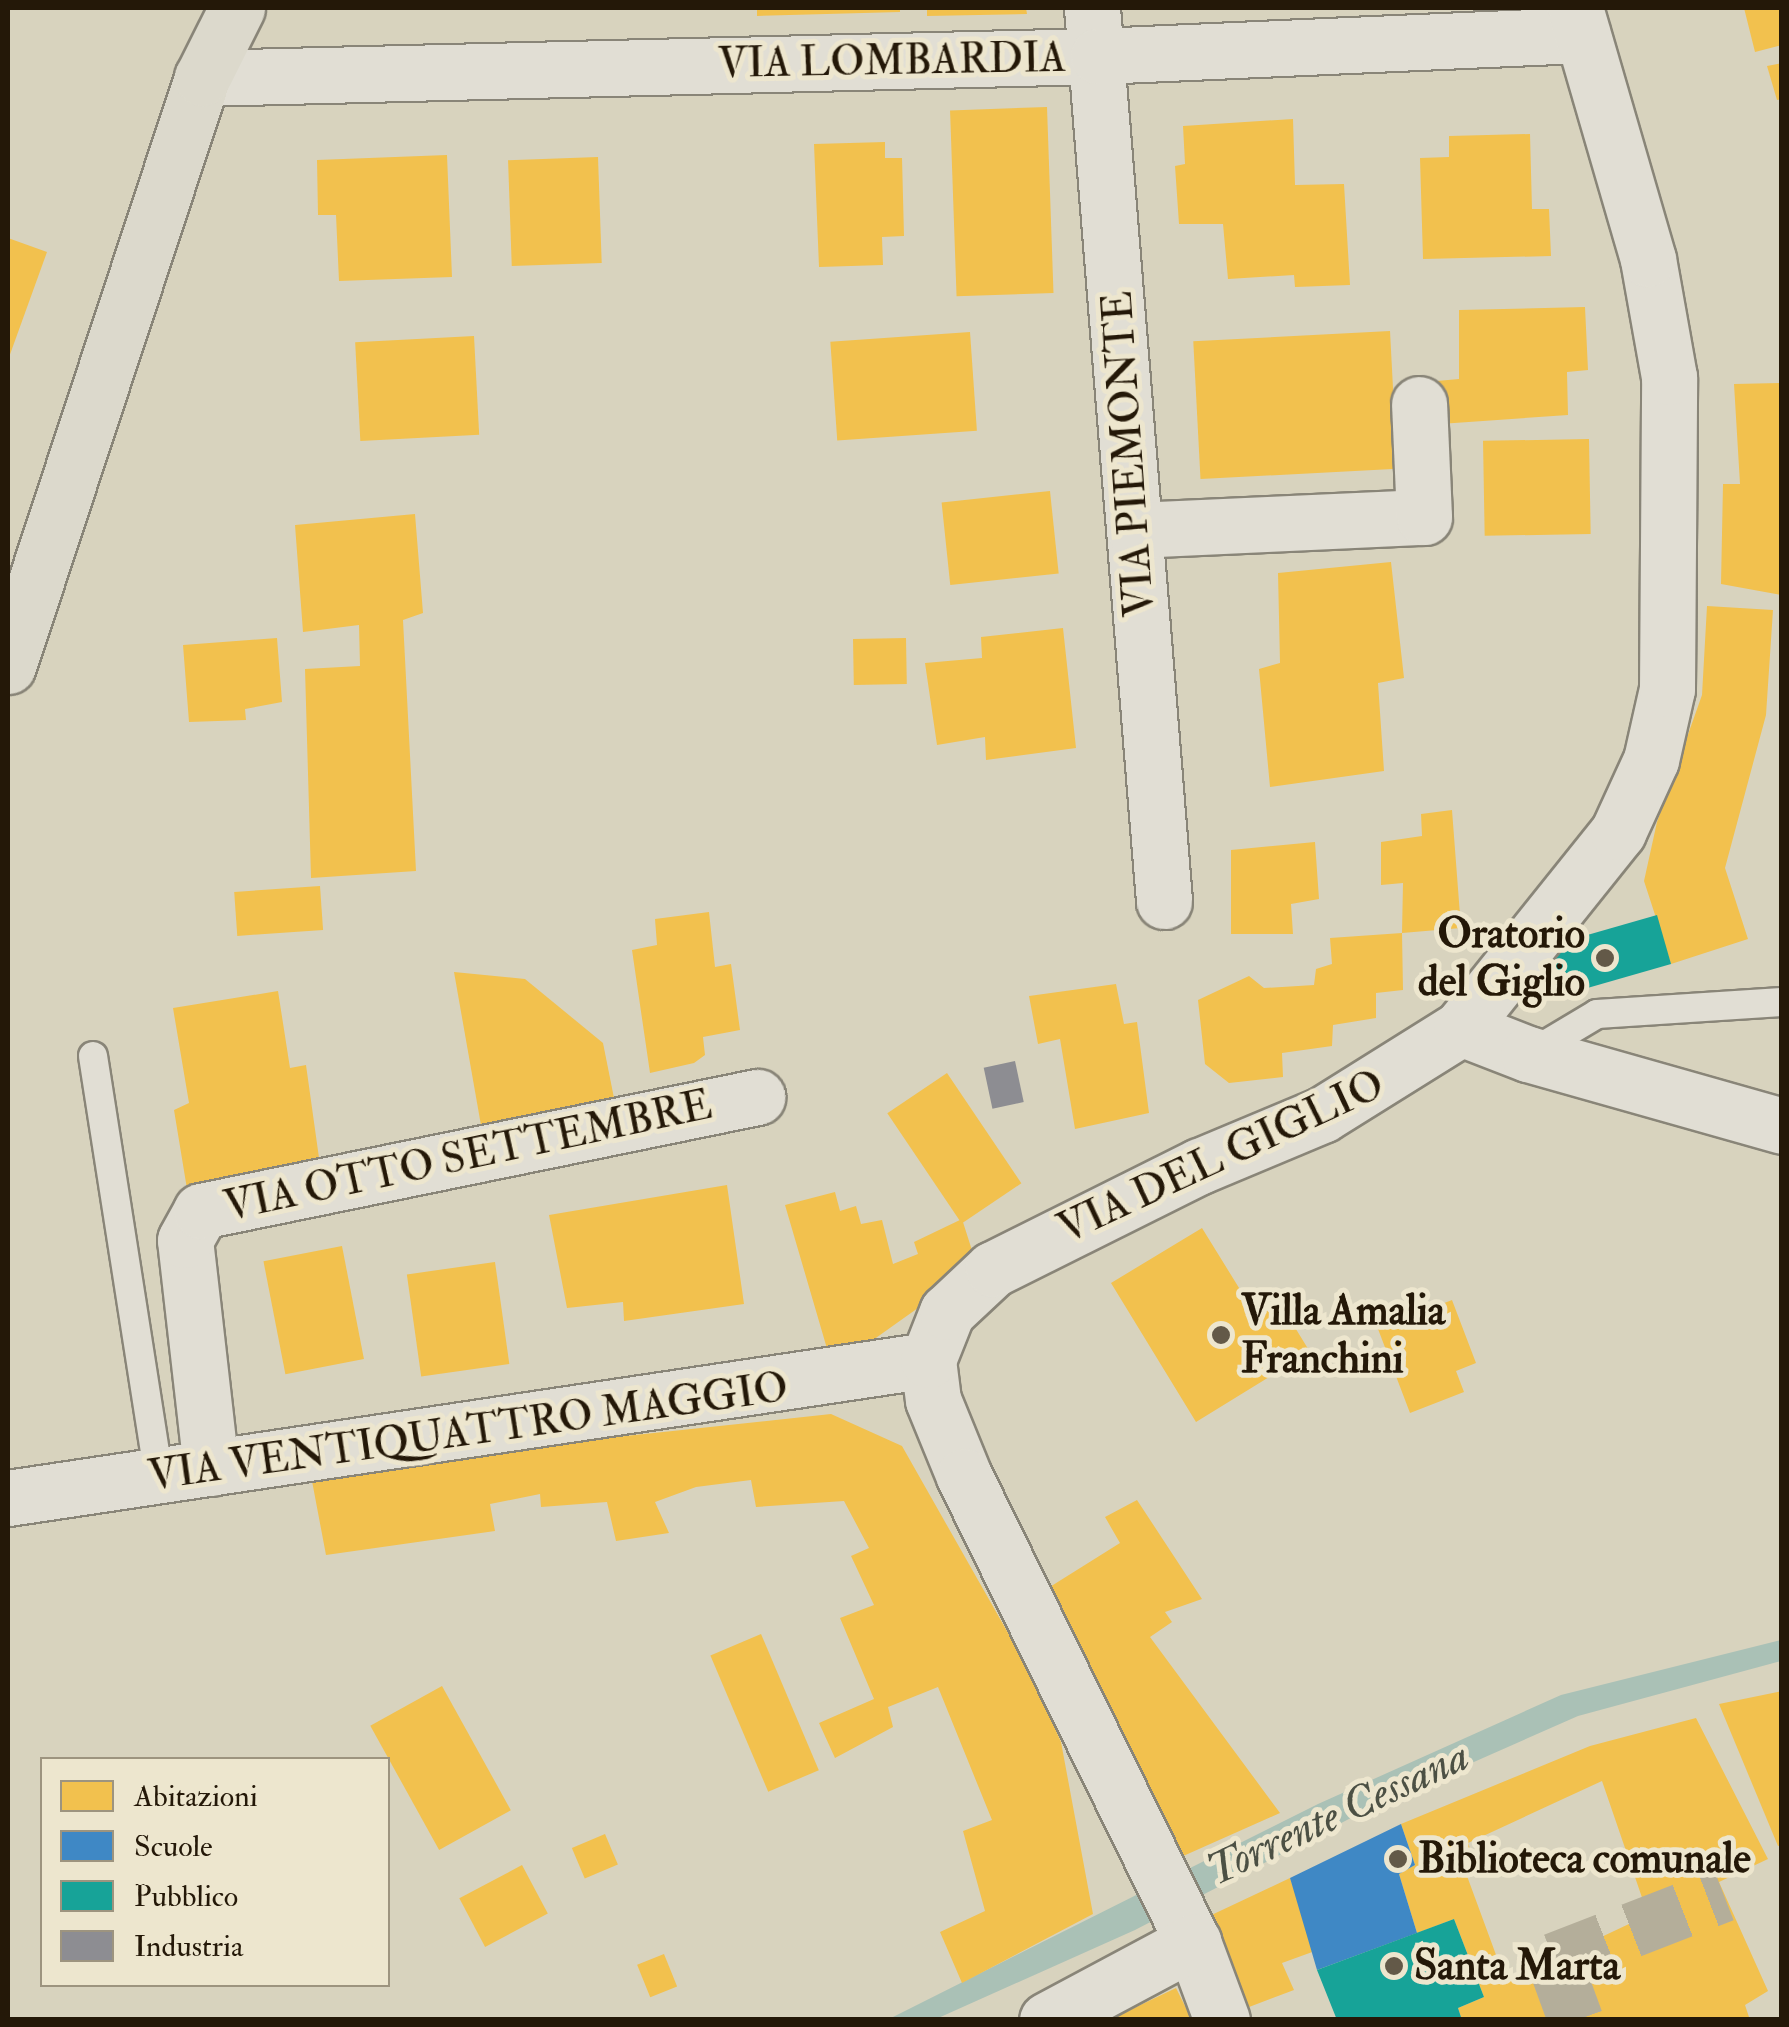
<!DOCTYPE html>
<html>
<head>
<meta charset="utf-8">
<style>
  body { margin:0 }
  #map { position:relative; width:1789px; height:2027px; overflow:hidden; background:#d8d3be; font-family:"IM FELL Double Pica",serif }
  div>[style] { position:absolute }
  .water>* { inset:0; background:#aac1b6 }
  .homes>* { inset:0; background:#f2c14e; transform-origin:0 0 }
  .schools>* { inset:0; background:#3f88c5 }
  .public>* { inset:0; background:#17a398; transform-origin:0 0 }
  .industry>* { inset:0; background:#8d8d92; transform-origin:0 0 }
  .street-tunnel>* { height:55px; margin-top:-27.5px; transform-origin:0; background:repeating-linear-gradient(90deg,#b4ae9a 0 55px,transparent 0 83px) }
  .roads { filter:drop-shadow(2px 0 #898578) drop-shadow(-2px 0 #898578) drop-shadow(0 2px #898578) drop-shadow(0 -2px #898578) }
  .lane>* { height:28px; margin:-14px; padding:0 14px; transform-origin:14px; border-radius:14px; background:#e1ded4 }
  .street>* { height:55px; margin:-27.5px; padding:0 27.5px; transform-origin:27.5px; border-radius:27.5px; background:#e1ded4 }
  .secondary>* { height:55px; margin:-27.5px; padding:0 27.5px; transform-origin:27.5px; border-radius:27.5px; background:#e1ded4 }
  .primary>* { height:55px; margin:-27.5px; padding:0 27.5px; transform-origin:27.5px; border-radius:27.5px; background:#dcd9cc }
  .dots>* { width:28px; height:28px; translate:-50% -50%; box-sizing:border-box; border:5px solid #ede6ce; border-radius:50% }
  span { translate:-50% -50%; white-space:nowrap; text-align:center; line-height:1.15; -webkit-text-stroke:10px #ede6ce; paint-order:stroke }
  .street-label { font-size:42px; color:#241808 }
  .poi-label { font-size:42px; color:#241808; font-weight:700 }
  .right { translate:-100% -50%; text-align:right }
  .left { translate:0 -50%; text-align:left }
  .water-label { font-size:45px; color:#4c5044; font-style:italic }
  .frame { position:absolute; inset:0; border:10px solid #241808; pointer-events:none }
  .legend { position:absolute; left:40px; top:1757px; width:350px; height:230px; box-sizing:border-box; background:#ede6ce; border:2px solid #9d947f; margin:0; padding:12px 18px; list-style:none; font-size:30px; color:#241808 }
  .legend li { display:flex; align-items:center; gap:20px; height:50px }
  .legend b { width:50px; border:2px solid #9d947f }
</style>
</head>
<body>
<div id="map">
  <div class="water">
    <div style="clip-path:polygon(1781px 1640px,1781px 1661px,1578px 1716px,1372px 1807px,1135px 1930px,936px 2019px,887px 2020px,1318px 1804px,1561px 1695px)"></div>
  </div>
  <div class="homes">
    <div style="clip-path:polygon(757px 8px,900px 8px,900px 12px,757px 16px)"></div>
    <div style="clip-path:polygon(927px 8px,1026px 8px,1027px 14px,927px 16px)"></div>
    <div style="clip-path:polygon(1744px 8px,1782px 8px,1782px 45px,1755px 52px)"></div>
    <div style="clip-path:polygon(1782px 63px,1782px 99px,1777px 100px,1767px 66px)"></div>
    <div style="left:1047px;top:107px;width:186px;height:97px;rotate:88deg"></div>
    <div style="clip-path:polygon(1293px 119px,1295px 185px,1344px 184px,1350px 285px,1295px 287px,1294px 275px,1228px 279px,1223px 224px,1179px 224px,1175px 166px,1185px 164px,1183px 126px)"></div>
    <div style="clip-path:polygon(1530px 134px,1532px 209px,1549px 209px,1551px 256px,1423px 259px,1420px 158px,1449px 157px,1449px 136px)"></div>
    <div style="clip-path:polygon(885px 142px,885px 158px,902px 158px,904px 236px,882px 237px,883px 265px,819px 267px,814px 144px)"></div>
    <div style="clip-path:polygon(447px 155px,452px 277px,339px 281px,336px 215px,318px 215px,317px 160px)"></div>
    <div style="left:598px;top:157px;width:106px;height:90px;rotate:88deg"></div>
    <div style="clip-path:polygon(8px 238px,47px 252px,8px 360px)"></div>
    <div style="clip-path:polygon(1585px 307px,1588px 370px,1567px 372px,1568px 415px,1440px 424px,1437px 381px,1459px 379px,1459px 310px)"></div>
    <div style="left:1390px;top:331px;width:138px;height:197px;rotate:87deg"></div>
    <div style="left:970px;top:332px;width:99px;height:140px;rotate:86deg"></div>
    <div style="left:474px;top:336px;width:99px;height:119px;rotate:87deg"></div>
    <div style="clip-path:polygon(1782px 383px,1782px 595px,1721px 584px,1723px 484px,1740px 484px,1734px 384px)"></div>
    <div style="left:1589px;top:439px;width:95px;height:106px;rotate:89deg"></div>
    <div style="left:1050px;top:491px;width:83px;height:109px;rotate:84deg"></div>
    <div style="clip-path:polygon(415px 514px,423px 613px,403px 620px,416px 871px,311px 878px,305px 669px,360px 666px,359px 625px,303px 632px,295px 525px)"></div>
    <div style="clip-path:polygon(1391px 562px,1404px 678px,1378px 683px,1384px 771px,1270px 787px,1259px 669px,1280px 663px,1278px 573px)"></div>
    <div style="clip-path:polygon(1707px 606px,1773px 610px,1766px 715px,1725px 868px,1748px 939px,1671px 964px,1644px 881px,1657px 822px,1702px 695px)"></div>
    <div style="clip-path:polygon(1063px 628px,1076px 748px,986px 760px,985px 737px,937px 745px,925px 663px,982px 658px,981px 637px)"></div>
    <div style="clip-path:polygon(277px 638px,282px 702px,245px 709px,246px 720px,189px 722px,183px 645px)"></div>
    <div style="left:906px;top:638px;width:46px;height:53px;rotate:89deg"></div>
    <div style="clip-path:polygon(1452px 810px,1461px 928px,1402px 933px,1403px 883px,1381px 885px,1381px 842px,1422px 836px,1421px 814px)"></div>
    <div style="clip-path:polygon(1315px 842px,1319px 899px,1291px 904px,1293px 934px,1231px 934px,1231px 850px)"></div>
    <div style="left:320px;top:886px;width:44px;height:86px;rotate:86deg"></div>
    <div style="clip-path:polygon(709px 912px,715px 967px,731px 964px,740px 1030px,703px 1037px,705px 1055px,694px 1063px,650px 1073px,632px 950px,657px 945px,655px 919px)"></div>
    <div style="clip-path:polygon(1402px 933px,1403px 990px,1376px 993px,1376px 1018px,1333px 1025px,1332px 1046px,1282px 1053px,1283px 1077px,1229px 1083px,1205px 1064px,1198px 1000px,1249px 976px,1264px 988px,1314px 985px,1316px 969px,1332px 964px,1330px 938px)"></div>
    <div style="clip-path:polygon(454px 972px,525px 979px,603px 1043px,617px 1113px,482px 1131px)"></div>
    <div style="clip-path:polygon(1116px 984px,1124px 1024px,1137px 1022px,1149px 1113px,1075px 1129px,1060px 1039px,1038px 1044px,1029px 996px)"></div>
    <div style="clip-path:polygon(278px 991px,290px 1068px,306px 1065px,320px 1165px,187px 1189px,174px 1110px,189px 1103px,173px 1008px)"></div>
    <div style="left:947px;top:1073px;width:133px;height:72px;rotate:56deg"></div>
    <div style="clip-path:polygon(727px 1185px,744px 1304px,624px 1321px,623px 1302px,567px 1308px,549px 1215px)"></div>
    <div style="clip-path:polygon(835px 1192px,840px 1211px,856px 1206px,861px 1224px,882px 1220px,893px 1264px,918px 1254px,914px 1242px,962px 1219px,977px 1266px,873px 1340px,828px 1352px,785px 1205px)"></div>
    <div style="clip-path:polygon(1202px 1228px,1257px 1317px,1280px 1303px,1310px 1352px,1196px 1422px,1111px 1283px)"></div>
    <div style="left:342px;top:1246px;width:115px;height:80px;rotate:79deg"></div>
    <div style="left:495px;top:1262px;width:103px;height:89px;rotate:82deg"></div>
    <div style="clip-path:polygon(1452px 1300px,1476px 1363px,1456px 1371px,1464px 1392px,1410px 1413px,1378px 1329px)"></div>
    <div style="clip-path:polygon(831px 1414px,902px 1446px,1029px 1670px,1061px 1742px,1093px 1914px,962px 1983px,940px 1932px,985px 1911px,963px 1831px,992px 1820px,938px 1687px,888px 1707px,893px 1727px,835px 1758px,819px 1723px,874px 1699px,840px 1618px,874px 1605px,851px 1556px,869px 1548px,844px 1501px,756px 1507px,751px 1480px,696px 1487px,655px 1502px,669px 1533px,616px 1541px,607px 1502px,541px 1507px,540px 1494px,490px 1504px,495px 1531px,326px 1555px,312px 1481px,532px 1446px)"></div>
    <div style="clip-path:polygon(1137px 1500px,1202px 1599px,1165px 1612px,1172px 1622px,1150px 1637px,1280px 1813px,1172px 1861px,1045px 1590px,1120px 1543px,1105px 1517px)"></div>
    <div style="left:761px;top:1634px;width:148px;height:55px;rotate:67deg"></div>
    <div style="left:442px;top:1686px;width:142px;height:82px;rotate:61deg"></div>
    <div style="clip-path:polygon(1782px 1691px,1782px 1845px,1778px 1846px,1719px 1704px)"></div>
    <div style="clip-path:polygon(evenodd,1696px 1718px,1768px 1859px,1719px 1882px,1768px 1991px,1745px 2005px,1750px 2020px,1462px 2020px,1458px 2008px,1484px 1997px,1454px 1919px,1417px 1933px,1399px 1874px,1415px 1865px,1401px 1824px,1590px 1746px,1696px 1718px,1602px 1781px,1648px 1915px,1506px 1982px,1467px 1876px,1478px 1871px,1468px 1843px,1602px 1781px)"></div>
    <div style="left:605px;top:1834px;width:33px;height:36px;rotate:67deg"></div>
    <div style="left:522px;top:1865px;width:55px;height:71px;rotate:62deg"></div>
    <div style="clip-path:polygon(1290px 1878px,1315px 1951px,1282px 1963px,1294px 1990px,1236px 2012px,1203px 1919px)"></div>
    <div style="left:664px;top:1954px;width:35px;height:29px;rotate:68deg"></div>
    <div style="clip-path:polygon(1176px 1988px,1192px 2020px,1109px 2020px)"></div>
  </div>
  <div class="schools">
    <div style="clip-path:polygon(1401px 1824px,1415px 1865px,1399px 1874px,1417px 1933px,1317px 1970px,1290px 1878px)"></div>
  </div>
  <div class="public">
    <div style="left:1657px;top:915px;width:51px;height:125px;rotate:74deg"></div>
    <div style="clip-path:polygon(1454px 1919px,1484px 1997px,1458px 2008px,1462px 2020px,1337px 2020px,1317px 1970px)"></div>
  </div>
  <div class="industry">
    <div style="left:1015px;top:1061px;width:42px;height:32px;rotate:78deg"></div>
  </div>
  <div class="street-tunnel">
    <div style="left:1576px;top:2020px;width:64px;rotate:-110.1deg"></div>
    <div style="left:1554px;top:1960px;width:182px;rotate:-21.2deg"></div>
  </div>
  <div class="roads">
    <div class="lane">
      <div style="left:1530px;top:1054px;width:78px;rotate:-30.8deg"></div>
      <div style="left:1597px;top:1014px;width:185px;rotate:-3.7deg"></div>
      <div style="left:93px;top:1056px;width:427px;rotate:81.1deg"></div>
    </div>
    <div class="street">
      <div style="left:1092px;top:8px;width:896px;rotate:85.39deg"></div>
      <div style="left:202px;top:78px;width:896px;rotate:-1.41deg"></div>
      <div style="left:1098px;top:56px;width:485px;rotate:-2.5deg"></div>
      <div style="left:1135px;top:530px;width:289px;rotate:-2.6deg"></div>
      <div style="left:1424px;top:517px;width:113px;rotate:-92.5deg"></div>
      <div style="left:1461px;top:1028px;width:251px;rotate:-51.3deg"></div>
      <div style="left:1618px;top:832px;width:79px;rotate:-65.4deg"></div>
      <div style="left:1651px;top:760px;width:73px;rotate:-77.3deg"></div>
      <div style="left:1667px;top:689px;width:312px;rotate:-89.6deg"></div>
      <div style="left:1669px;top:377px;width:120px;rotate:-100.1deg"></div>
      <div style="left:1648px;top:259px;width:261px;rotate:-106.2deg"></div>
      <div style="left:928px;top:1360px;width:40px;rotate:82.9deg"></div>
      <div style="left:933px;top:1400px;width:82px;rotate:67.8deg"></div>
      <div style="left:964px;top:1476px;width:519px;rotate:63.83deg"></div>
      <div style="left:1193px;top:1942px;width:83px;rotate:69.6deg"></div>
      <div style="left:211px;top:1468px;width:229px;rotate:-96.5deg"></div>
      <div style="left:185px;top:1240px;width:33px;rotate:-61deg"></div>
      <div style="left:201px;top:1211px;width:568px;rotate:-11.59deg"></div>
      <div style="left:1047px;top:2020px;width:166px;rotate:-28.1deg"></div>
    </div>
    <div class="secondary">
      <div style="left:8px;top:1498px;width:930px;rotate:-8.53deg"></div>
      <div style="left:928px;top:1360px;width:52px;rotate:-68.4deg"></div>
      <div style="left:947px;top:1312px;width:63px;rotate:-43.1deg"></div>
      <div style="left:993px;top:1269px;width:231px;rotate:-26.5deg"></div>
      <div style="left:1200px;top:1166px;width:132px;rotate:-22.7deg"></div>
      <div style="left:1322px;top:1115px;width:164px;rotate:-32deg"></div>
      <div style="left:1461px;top:1028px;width:72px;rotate:21.2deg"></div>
      <div style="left:1528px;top:1054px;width:264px;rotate:15.8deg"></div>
    </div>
    <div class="primary">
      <div style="left:8px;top:666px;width:619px;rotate:-71.74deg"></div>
      <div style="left:202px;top:78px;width:78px;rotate:-63.4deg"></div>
    </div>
  </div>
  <div class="dots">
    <div style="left:1605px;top:958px;background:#635948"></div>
    <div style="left:1221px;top:1335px;background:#635948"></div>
    <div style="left:1398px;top:1859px;background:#635948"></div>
    <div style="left:1394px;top:1966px;background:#635948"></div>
  </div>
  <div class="street-label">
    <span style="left:892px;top:61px;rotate:-1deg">VIA LOMBARDIA</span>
    <span style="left:1129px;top:454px;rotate:-94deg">VIA PIEMONTE</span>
    <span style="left:468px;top:1156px;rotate:-12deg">VIA OTTO SETTEMBRE</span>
    <span style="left:1221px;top:1157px;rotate:-25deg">VIA DEL GIGLIO</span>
    <span style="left:468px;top:1432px;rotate:-8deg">VIA VENTIQUATTRO MAGGIO</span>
  </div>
  <div class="poi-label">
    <span class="right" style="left:1585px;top:958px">Oratorio<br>del Giglio</span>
    <span class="left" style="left:1241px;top:1335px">Villa Amalia<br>Franchini</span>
    <span class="left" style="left:1418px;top:1859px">Biblioteca comunale</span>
    <span class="left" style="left:1414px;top:1966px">Santa Marta</span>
  </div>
  <div class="water-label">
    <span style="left:1338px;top:1814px;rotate:-25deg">Torrente Cessana</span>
  </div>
  <div class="frame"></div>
  <ul class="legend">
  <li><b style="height:28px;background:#f2c14e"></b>Abitazioni</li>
  <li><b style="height:28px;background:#3f88c5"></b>Scuole</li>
  <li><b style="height:28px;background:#17a398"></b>Pubblico</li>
  <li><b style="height:28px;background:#8d8d92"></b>Industria</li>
  </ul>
</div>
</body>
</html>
